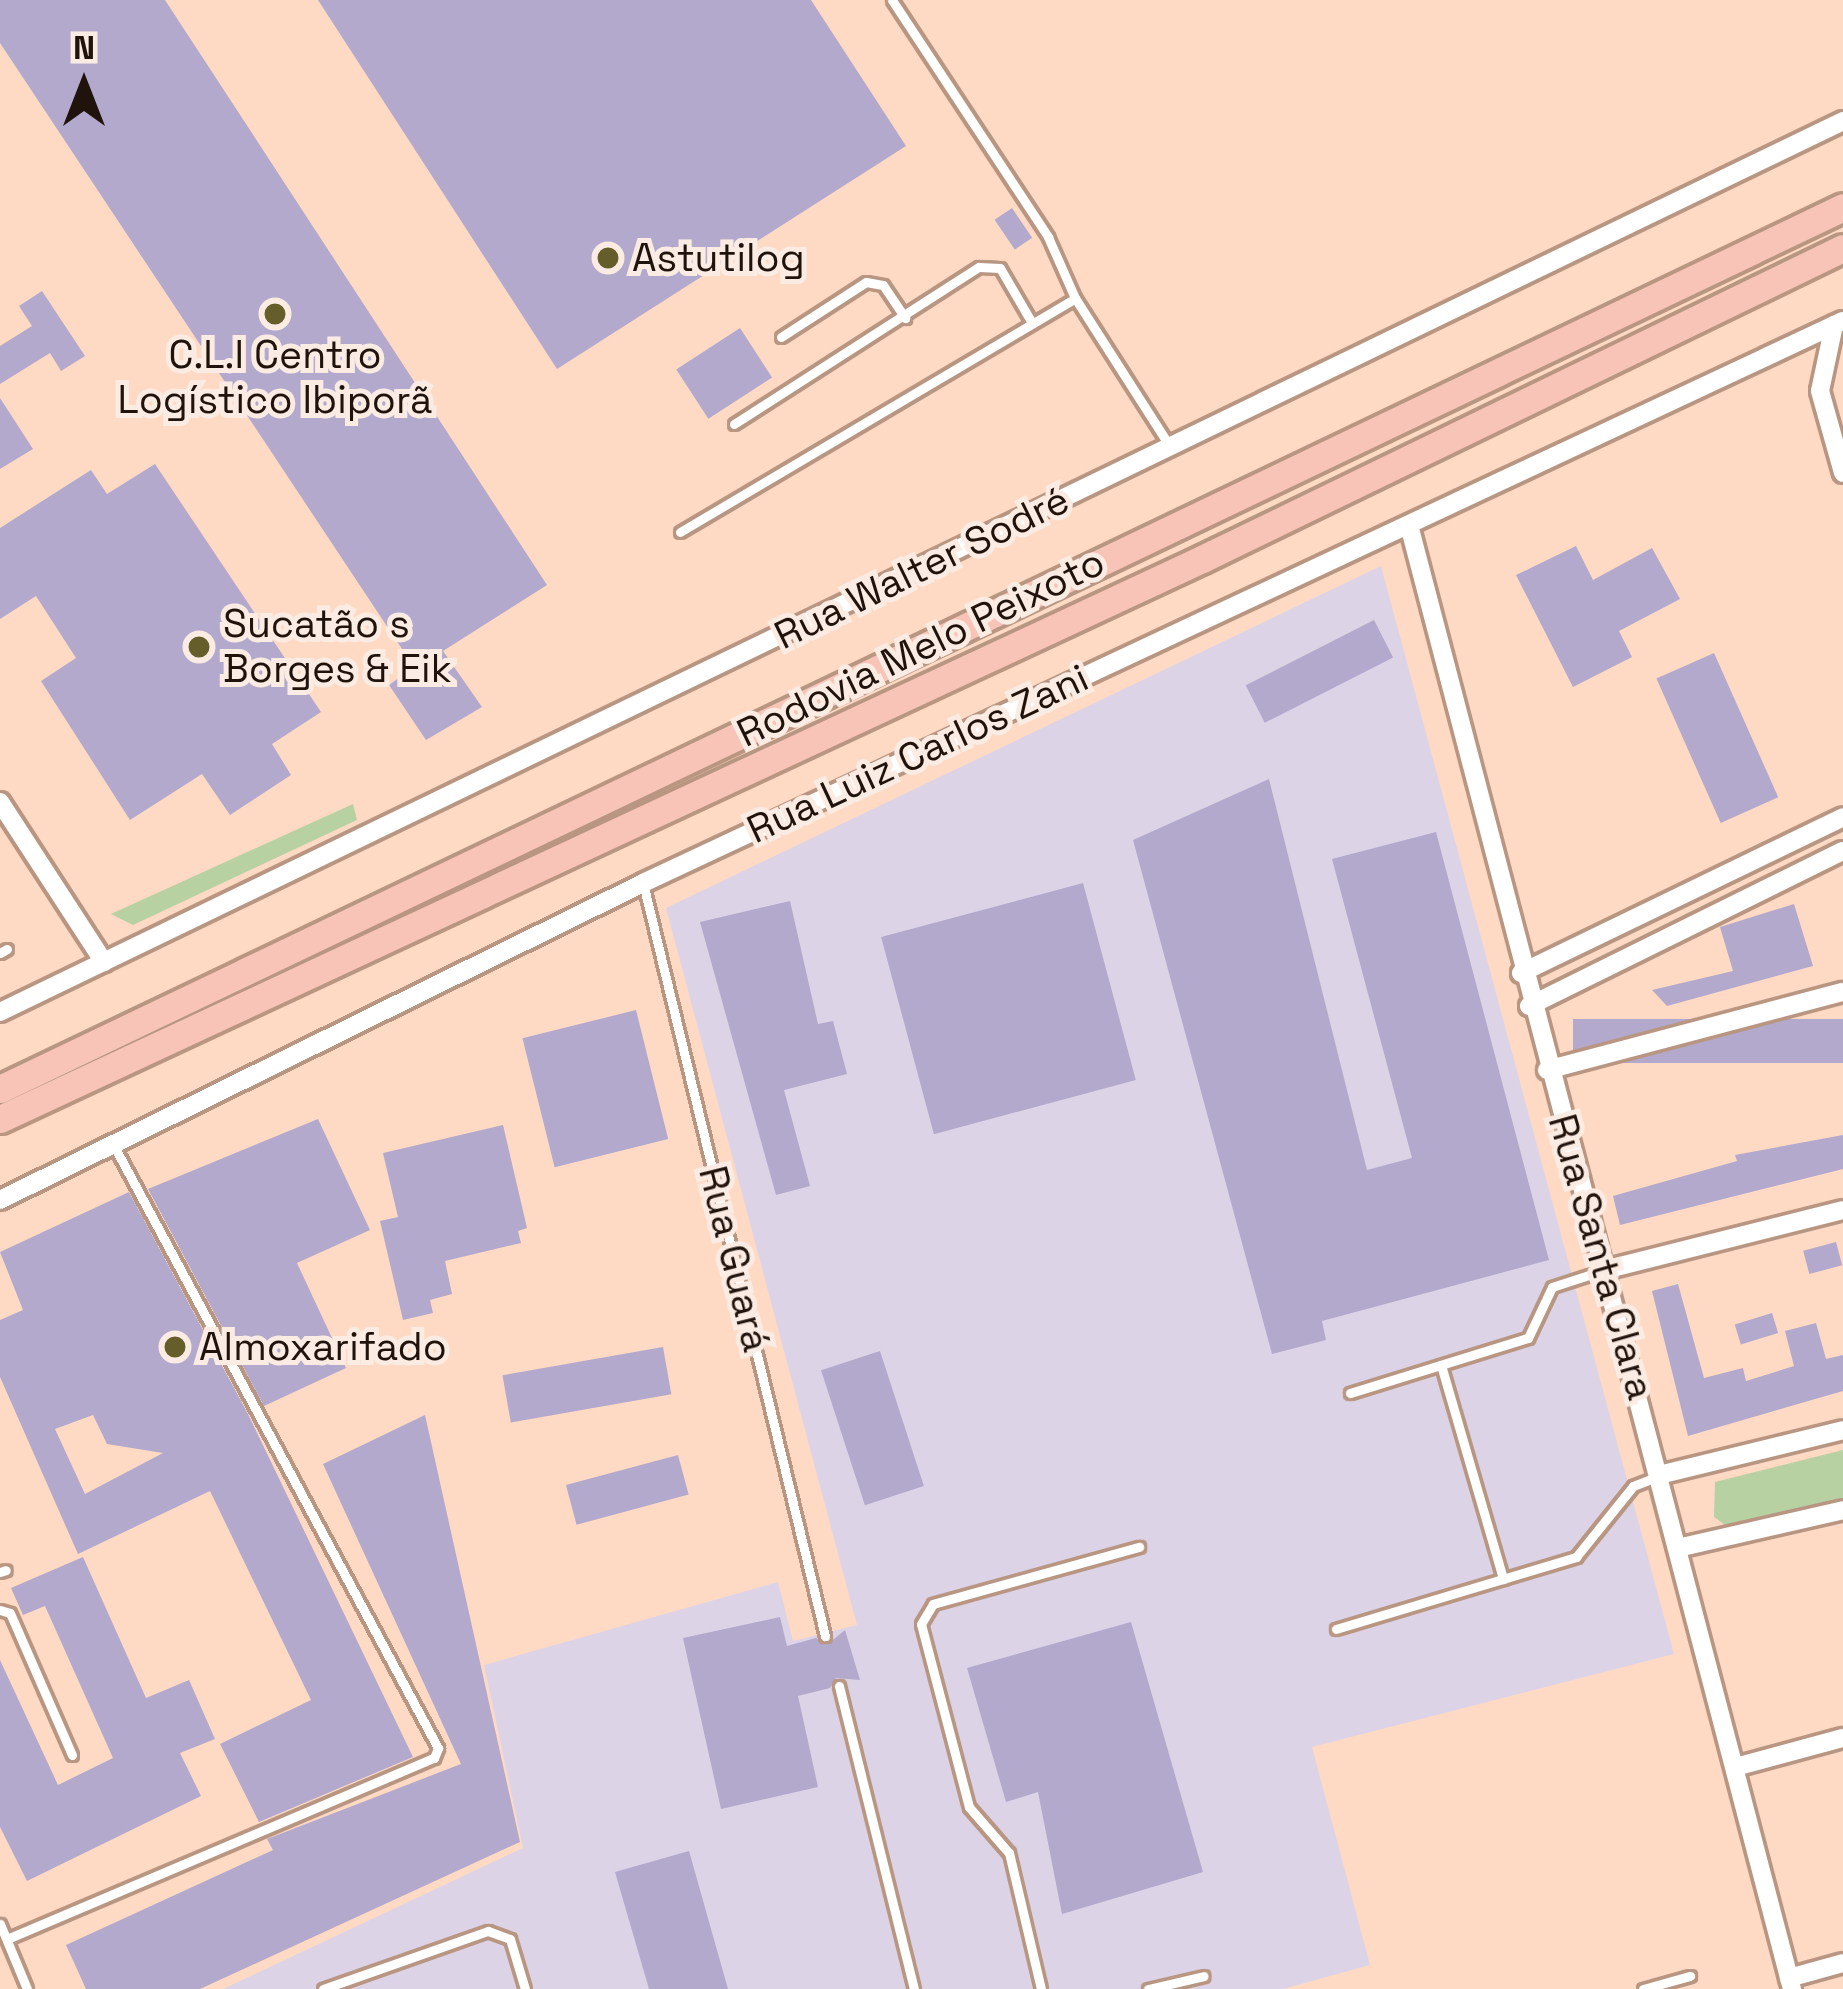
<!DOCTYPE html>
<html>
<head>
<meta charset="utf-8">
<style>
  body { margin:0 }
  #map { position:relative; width:1843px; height:1989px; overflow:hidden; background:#fed9c4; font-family:"Space Grotesk",sans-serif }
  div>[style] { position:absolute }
  .industrial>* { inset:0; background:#ddd3e7 }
  .green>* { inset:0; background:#b8d1a2 }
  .building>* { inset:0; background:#b2a9cc; transform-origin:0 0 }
  .roads { filter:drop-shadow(3px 0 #b89682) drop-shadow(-3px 0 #b89682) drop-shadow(0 3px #b89682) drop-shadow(0 -3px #b89682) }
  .service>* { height:9px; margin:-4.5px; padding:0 4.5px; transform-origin:4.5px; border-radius:4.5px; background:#fff }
  .minor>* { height:18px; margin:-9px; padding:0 9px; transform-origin:9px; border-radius:9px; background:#fff }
  .primary>* { height:27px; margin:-13.5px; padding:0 13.5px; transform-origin:13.5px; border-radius:13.5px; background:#f8c4b8 }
  .dots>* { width:33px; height:33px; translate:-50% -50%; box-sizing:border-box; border:6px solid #faebe3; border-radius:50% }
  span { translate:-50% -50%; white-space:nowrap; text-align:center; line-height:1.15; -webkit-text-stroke:10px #faebe3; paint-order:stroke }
  .poi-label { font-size:39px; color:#1f130b }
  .left { translate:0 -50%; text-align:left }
  .street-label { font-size:39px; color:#1f130b }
  .north { position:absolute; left:24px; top:24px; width:120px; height:120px; -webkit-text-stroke:9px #faebe3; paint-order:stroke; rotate:0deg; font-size:33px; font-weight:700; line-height:48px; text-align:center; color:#1f130b }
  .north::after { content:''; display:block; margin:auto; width:42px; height:54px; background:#1f130b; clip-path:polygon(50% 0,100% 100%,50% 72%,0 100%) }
</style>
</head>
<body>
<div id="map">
  <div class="industrial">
    <div style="clip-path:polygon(1381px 566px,1674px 1654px,1312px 1747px,1370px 1965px,1283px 1989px,223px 1989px,523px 1848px,484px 1665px,778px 1582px,793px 1641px,857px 1625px,666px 908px)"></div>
  </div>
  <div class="green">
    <div style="clip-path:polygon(353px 804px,357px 820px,133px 925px,111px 914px)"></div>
    <div style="clip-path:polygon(1843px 1450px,1843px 1503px,1733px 1531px,1714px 1517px,1715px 1482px)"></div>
  </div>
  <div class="building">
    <div style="clip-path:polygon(0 0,165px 0,547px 585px,443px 651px,482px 707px,426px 740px,389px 685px,414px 667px,0 43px)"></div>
    <div style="clip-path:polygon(318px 0,811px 0,906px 146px,557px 369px)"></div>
    <div style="left:1012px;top:208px;width:36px;height:21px;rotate:56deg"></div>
    <div style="clip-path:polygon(42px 291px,85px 356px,61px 371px,50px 353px,0 384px,0 346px,32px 326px,19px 306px)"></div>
    <div style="left:740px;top:328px;width:59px;height:76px;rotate:57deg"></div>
    <div style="clip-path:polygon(0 398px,33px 449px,0 469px)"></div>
    <div style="clip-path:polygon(155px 464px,321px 712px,272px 744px,291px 775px,230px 815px,202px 774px,130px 820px,41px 681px,76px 658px,36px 596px,0 619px,0 528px,91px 470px,107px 494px)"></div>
    <div style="clip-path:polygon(1576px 546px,1593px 580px,1652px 548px,1680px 599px,1619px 631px,1632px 657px,1573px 687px,1516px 575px)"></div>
    <div style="left:1374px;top:620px;width:42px;height:144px;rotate:63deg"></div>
    <div style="left:1714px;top:653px;width:158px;height:63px;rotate:66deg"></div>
    <div style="clip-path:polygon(1269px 779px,1367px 1170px,1412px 1158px,1332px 859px,1436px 832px,1549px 1260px,1322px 1321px,1326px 1340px,1272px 1354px,1133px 840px)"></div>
    <div style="left:1083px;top:883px;width:204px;height:209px;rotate:75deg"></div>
    <div style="clip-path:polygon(790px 901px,818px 1024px,833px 1021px,847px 1074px,784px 1090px,810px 1186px,776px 1195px,700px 922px)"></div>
    <div style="clip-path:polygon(1794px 904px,1813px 966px,1667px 1006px,1652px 990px,1733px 971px,1720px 927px)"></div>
    <div style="left:636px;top:1010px;width:133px;height:117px;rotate:76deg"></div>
    <div style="left:1843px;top:1019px;width:44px;height:270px;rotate:90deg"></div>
    <div style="clip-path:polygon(318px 1119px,370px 1230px,297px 1263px,346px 1368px,264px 1406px,148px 1189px)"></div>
    <div style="clip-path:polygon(503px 1125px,527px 1228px,518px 1231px,521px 1243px,445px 1261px,452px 1294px,430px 1300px,433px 1313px,403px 1320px,380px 1221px,398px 1217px,383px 1153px)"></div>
    <div style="clip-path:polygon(1843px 1135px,1843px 1169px,1620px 1225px,1613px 1196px,1737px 1161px,1735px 1155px)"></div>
    <div style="clip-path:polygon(evenodd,129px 1192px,248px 1414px,413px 1757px,259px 1822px,220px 1744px,311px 1700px,210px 1491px,78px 1554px,0 1377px,0 1320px,23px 1310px,0 1252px,129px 1192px,93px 1415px,107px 1444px,163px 1453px,85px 1494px,55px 1429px,93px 1415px)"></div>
    <div style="left:1836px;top:1242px;width:24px;height:34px;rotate:75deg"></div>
    <div style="clip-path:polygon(1678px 1284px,1704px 1378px,1743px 1368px,1746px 1381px,1794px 1366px,1785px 1331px,1816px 1323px,1826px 1359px,1843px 1355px,1843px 1391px,1688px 1436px,1652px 1291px)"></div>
    <div style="left:1772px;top:1313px;width:21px;height:39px;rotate:73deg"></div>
    <div style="left:663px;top:1347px;width:48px;height:163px;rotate:80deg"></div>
    <div style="left:880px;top:1351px;width:142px;height:62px;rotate:72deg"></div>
    <div style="clip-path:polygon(425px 1415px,520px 1842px,200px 1989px,86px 1989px,66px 1945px,273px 1850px,267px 1839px,461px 1764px,323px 1464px)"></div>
    <div style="left:678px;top:1455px;width:41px;height:116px;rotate:75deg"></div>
    <div style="clip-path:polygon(83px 1557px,146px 1698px,189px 1680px,215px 1739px,180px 1753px,201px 1796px,27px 1881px,0 1827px,0 1660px,58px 1785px,113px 1758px,45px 1606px,23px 1615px,11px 1588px)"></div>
    <div style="clip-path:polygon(780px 1617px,787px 1646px,816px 1638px,828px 1644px,845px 1630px,860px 1680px,836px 1678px,830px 1688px,798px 1696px,818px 1787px,721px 1809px,683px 1638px)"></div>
    <div style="clip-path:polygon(1131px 1622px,1203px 1872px,1062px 1914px,1038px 1792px,1006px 1802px,967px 1668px)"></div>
    <div style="clip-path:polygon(689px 1851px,728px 1989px,649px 1989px,615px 1872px)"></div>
  </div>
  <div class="roads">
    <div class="service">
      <div style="left:892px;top:0;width:284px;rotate:56.6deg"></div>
      <div style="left:1048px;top:237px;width:67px;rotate:66.1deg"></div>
      <div style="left:1075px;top:298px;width:178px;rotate:57.4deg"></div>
      <div style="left:781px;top:337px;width:101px;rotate:-32.9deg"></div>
      <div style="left:866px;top:282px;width:17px;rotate:10deg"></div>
      <div style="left:883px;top:285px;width:40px;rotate:56deg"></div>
      <div style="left:734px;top:424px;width:291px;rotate:-32.7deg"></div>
      <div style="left:979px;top:267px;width:21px;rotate:3deg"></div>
      <div style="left:1000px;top:268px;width:64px;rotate:59.8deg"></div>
      <div style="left:680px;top:532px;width:459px;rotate:-30.6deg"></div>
      <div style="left:643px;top:883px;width:775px;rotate:76.41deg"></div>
      <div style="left:0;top:953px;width:8px;rotate:-30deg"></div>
      <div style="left:1441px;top:1365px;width:223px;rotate:73.8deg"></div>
      <div style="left:1350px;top:1393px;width:186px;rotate:-17.2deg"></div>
      <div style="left:1528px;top:1338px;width:56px;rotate:-64.8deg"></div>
      <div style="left:1552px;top:1287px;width:55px;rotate:-18.1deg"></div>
      <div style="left:0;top:1572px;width:6px;rotate:-18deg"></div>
      <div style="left:0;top:1610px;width:10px;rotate:17deg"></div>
      <div style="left:10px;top:1613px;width:155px;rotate:66.4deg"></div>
      <div style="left:1336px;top:1629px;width:251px;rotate:-16.7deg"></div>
      <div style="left:1576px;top:1557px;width:91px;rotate:-51.2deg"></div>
      <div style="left:1633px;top:1486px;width:25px;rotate:-21deg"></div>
      <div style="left:839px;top:1686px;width:312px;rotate:76.1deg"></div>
      <div style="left:0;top:1924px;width:70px;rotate:67.4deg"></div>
      <div style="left:7px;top:1939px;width:464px;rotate:-23deg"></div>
      <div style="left:434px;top:1758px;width:11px;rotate:-68deg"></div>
      <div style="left:438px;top:1748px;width:684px;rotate:-118.29deg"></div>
      <div style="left:323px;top:1989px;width:175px;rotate:-19.4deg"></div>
      <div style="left:488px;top:1931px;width:23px;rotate:20deg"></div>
      <div style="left:510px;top:1939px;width:52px;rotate:73.3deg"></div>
      <div style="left:1041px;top:1989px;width:140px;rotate:-103.2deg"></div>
      <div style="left:1009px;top:1853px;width:61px;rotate:-131deg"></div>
      <div style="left:969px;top:1807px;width:189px;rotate:-104.7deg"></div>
      <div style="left:921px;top:1624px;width:23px;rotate:-59deg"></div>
      <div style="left:933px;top:1604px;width:214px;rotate:-15.5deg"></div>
      <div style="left:1148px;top:1989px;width:57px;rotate:-13.1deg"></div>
      <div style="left:1643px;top:1989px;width:49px;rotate:-15.5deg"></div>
    </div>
    <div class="minor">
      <div style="left:1834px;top:325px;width:67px;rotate:102deg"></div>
      <div style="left:1820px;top:391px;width:85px;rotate:74.3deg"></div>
      <div style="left:1409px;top:525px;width:1513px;rotate:75.34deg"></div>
      <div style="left:0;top:802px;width:191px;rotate:57deg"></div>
      <div style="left:1521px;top:973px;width:358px;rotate:-25.8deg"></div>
      <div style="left:1529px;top:1006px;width:350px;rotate:-26.3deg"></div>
      <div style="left:0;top:1012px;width:2047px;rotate:-25.8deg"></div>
      <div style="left:1547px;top:1070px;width:306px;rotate:-14.8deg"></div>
      <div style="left:0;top:1200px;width:717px;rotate:-26.24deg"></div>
      <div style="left:643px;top:883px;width:1325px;rotate:-25.1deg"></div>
      <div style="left:1604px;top:1270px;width:246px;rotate:-14.1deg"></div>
      <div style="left:1663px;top:1474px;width:185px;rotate:-13.7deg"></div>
      <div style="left:1682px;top:1547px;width:165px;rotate:-12.9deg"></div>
      <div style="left:1739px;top:1766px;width:108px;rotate:-15.1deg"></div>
      <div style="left:1789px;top:1978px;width:56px;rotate:-15.5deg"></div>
    </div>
    <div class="primary">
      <div style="left:0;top:1089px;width:2043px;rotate:-25.57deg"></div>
      <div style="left:0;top:1119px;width:1326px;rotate:-24.98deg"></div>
      <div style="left:1202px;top:559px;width:712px;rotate:-25.88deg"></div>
    </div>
  </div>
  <div class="dots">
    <div style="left:608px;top:258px;background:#655e2a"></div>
    <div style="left:275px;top:314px;background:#655e2a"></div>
    <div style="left:199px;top:647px;background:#655e2a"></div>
    <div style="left:175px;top:1347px;background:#655e2a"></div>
  </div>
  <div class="poi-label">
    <span class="left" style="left:632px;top:258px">Astutilog</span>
    <span style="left:275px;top:378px">C.L.I Centro<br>Logístico Ibiporã</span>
    <span class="left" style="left:223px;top:647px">Sucatão s<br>Borges &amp; Eik</span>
    <span class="left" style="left:199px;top:1347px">Almoxarifado</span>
  </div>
  <div class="street-label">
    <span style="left:922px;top:568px;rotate:-26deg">Rua Walter Sodré</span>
    <span style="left:921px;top:648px;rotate:-26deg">Rodovia Melo Peixoto</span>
    <span style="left:918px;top:754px;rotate:-25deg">Rua Luiz Carlos Zani</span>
    <span style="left:1601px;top:1257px;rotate:74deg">Rua Santa Clara</span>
    <span style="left:734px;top:1259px;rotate:76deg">Rua Guará</span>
  </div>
  <div class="north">N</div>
</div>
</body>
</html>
